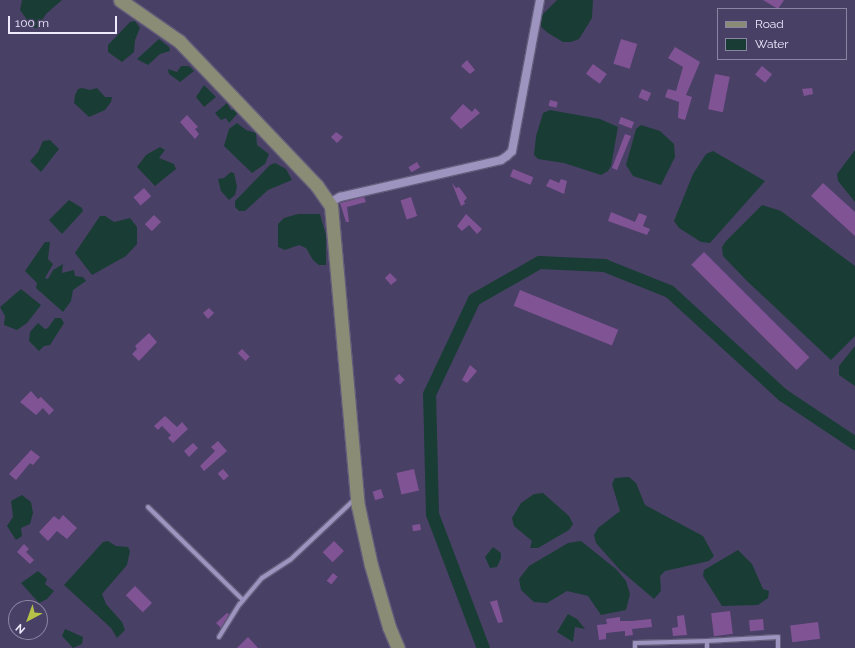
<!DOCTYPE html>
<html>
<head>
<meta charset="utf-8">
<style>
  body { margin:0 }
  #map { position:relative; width:855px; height:648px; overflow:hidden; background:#494066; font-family:Raleway,sans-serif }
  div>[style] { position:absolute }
  .water>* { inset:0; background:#193d34 }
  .river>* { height:13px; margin:-6.5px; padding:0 6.5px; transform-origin:6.5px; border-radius:6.5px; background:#193d34 }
  .building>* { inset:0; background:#805395; transform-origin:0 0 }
  .roads { filter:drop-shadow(1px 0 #645d7b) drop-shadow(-1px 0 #645d7b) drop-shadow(0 1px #645d7b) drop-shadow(0 -1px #645d7b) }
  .street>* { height:4px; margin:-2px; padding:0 2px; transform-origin:2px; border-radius:2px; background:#9d94bf }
  .secondary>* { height:8px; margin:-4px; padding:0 4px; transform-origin:4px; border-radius:4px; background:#9d94bf }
  .primary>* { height:13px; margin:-6.5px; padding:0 6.5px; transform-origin:6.5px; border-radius:6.5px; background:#8b8c75 }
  span { translate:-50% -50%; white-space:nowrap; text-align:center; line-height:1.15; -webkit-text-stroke:4px #494066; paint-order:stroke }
  .legend { position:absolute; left:717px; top:8px; width:130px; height:52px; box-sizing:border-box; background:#494066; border:1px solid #8b84a2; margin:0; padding:5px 7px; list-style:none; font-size:12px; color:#eeebfd }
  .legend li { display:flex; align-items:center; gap:8px; height:20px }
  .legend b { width:20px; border:1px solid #8b84a2 }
  .north { position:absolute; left:8px; top:600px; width:40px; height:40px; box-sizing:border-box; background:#494066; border:1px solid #8b84a2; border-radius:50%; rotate:221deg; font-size:11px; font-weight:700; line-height:16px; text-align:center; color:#eeebfd }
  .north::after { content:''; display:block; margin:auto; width:14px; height:18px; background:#b6c148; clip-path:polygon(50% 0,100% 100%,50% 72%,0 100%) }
  .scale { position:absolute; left:8px; top:16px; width:109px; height:18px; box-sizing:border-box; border:2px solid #eeebfd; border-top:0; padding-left:5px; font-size:12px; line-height:14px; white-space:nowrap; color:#eeebfd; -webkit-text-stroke:3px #494066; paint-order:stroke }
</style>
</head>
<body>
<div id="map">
  <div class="water">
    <div style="clip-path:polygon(22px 0,62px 0,46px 14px,37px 28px,33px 28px,20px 10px)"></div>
    <div style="clip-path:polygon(557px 0,593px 0,592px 18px,579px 39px,571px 42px,563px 42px,548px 33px,541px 27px,538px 19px)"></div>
    <div style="clip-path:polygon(135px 21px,140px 28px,135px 40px,134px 52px,122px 62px,108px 52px,108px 45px,130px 22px)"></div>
    <div style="clip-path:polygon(159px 39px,169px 47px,170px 51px,160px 54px,148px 65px,137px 59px)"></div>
    <div style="clip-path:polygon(181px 66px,189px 66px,194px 71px,180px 82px,169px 74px,168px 69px,177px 72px)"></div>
    <div style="clip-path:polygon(204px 85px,216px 97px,204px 107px,196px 97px)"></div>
    <div style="clip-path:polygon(82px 88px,90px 90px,97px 88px,105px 97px,112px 97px,111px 102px,105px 110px,89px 117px,74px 103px,75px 95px,78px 89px)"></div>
    <div style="clip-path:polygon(227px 103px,231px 110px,237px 109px,237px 114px,229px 123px,226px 118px,221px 120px,215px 113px)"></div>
    <div style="clip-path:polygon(550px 110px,600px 119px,618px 127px,611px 166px,608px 171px,601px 175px,564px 163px,538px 159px,534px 155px,536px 136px,543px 113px)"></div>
    <div style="clip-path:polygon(237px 123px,246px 130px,256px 133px,257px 145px,269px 154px,265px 164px,252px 173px,224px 146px,229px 129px)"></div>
    <div style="clip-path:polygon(641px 125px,660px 131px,674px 144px,675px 157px,661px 185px,633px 176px,626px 165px,636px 129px)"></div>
    <div style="clip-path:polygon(50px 140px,59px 149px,41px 172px,30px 161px,38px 152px,43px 141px)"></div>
    <div style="clip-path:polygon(160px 147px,165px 150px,159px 158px,174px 164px,176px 169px,155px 186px,137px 167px,146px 155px)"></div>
    <div style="clip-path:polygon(855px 150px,855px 202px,838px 181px,837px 174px)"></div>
    <div style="clip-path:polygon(713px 151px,765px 181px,710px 243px,701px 242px,679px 228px,674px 221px,693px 174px,706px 154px)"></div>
    <div style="clip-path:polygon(275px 163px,286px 169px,292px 180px,268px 190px,245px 211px,239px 211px,235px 207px,235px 201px,270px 165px)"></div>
    <div style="clip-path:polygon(231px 172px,234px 173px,237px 187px,235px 195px,229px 200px,221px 191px,218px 179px,224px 178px)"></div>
    <div style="clip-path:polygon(69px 200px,82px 208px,83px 211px,62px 234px,49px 220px)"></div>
    <div style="clip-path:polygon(762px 205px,781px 211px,855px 266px,855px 336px,831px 360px,747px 281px,723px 256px,722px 247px,726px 241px)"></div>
    <div style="clip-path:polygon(298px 214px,320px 214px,326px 235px,326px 265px,319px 265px,313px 260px,306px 248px,299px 245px,285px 250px,278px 247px,278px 224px,284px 218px)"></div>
    <div style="clip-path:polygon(100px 216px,105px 216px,114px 222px,130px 218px,137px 227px,137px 244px,126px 256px,92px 275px,75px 253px)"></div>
    <div style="clip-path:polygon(45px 242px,50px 242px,48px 259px,53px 264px,45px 278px,48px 279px,53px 270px,63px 264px,62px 273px,74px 270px,75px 276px,83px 277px,86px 281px,73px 290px,71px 301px,63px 312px,36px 288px,37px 283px,25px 271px)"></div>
    <div style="clip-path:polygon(21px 289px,41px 305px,27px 323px,17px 330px,4px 325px,5px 316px,0 307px)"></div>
    <div style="clip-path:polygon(55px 318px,61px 318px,64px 323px,50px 345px,44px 346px,39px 351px,29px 341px,30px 332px,38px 323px,45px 329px,48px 328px)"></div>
    <div style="clip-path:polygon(855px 346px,855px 386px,839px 375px,839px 366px)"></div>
    <div style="clip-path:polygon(629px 477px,636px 483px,645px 505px,703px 536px,714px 556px,709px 561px,665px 571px,660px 576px,661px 591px,654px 599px,620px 570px,596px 543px,594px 535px,598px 528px,620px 511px,612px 484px,615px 478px)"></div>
    <div style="clip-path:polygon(543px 493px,569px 516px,573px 524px,569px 530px,538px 548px,530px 548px,532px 541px,514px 526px,512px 518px,521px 503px,534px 494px)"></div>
    <div style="clip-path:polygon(22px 495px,31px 502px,33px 513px,30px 524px,21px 528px,22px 536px,16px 540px,7px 526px,13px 517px,11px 501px)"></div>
    <div style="clip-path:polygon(108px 541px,116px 546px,128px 547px,130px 551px,127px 565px,102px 594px,106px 604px,122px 622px,125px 630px,117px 638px,111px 628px,64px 585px,103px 542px)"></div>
    <div style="clip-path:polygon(581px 541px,616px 569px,626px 581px,630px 594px,626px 610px,601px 615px,588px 596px,567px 591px,547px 603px,534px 602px,521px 590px,519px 579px,529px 566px,568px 543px)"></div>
    <div style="clip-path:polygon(493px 547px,501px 553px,501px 558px,497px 567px,490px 568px,485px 557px)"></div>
    <div style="clip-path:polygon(738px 550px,752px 564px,763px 589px,769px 591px,768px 598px,758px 605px,722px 606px,703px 576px,704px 570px)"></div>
    <div style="clip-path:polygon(38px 571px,47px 579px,45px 584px,54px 591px,47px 599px,39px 603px,21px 583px)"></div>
    <div style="clip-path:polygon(568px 614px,577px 619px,585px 629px,575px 627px,573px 642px,557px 632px)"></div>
    <div style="clip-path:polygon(65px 629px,83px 637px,82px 644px,73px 648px,62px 636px)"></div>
  </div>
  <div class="river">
    <div style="left:483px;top:648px;width:143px;rotate:-110.8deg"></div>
    <div style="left:432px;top:514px;width:120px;rotate:-91.4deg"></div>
    <div style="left:429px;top:394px;width:105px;rotate:-64.7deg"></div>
    <div style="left:474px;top:299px;width:75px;rotate:-29.6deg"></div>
    <div style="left:539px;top:262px;width:65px;rotate:2.6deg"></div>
    <div style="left:604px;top:265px;width:70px;rotate:21.8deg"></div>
    <div style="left:669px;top:291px;width:154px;rotate:42.4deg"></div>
    <div style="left:783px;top:395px;width:87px;rotate:33.7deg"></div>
  </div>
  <div class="building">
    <div style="clip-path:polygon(763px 0,784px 0,778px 9px)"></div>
    <div style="left:621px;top:39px;width:17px;height:26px;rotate:17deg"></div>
    <div style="clip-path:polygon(675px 47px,700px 62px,686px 95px,692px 97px,685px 120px,678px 118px,679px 102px,665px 97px,668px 89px,676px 91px,683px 67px,668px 58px)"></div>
    <div style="clip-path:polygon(467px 60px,475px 70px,470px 74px,461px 66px)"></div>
    <div style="left:593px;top:64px;width:17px;height:12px;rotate:36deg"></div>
    <div style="left:762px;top:66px;width:13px;height:11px;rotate:39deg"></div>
    <div style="left:715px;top:74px;width:15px;height:36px;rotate:11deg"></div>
    <div style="clip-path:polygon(812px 88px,813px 94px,804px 96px,802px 89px)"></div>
    <div style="left:642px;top:89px;width:10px;height:9px;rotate:24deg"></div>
    <div style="left:550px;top:100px;width:8px;height:6px;rotate:14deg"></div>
    <div style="clip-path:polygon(463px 104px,472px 112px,475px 108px,480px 113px,461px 129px,450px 118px)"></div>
    <div style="clip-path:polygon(187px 115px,198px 127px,195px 129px,199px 134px,195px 139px,180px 122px)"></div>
    <div style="left:621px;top:117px;width:14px;height:7px;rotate:21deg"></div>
    <div style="clip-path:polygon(336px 132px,343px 137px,337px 143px,331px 137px)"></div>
    <div style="clip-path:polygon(625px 134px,631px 136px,617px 170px,612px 168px)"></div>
    <div style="left:417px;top:162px;width:6px;height:10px;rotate:59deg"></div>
    <div style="left:513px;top:169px;width:22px;height:8px;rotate:22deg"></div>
    <div style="clip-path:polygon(550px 179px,559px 183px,561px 179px,567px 181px,564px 194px,546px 186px)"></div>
    <div style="clip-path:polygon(452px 183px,456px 188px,459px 187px,467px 198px,464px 201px,465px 204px,461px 206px)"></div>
    <div style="clip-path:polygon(823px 183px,855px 212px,855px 236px,811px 196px)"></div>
    <div style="left:144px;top:188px;width:11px;height:14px;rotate:49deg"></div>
    <div style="clip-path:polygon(364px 197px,366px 202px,347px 207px,349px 222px,346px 222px,340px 203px)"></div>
    <div style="left:411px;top:197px;width:20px;height:11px;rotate:72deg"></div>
    <div style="clip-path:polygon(611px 212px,635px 222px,639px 213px,647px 216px,643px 226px,650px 229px,647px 235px,608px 221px)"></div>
    <div style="clip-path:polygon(466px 214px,482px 229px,477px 234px,469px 225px,462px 231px,457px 226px)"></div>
    <div style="left:154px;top:215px;width:10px;height:13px;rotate:45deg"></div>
    <div style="left:704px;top:252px;width:149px;height:18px;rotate:45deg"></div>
    <div style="clip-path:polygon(390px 273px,397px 280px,391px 285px,385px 278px)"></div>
    <div style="left:520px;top:290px;width:106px;height:17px;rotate:22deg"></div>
    <div style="clip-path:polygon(209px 308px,214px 313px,208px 319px,203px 313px)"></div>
    <div style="clip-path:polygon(149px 333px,157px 342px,139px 361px,132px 354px,137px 349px,135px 346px)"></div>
    <div style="left:242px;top:349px;width:11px;height:6px;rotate:45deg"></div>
    <div style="clip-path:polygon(470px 365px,477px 371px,467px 383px,462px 380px)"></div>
    <div style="left:399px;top:374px;width:8px;height:7px;rotate:45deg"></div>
    <div style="clip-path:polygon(31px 391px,38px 399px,41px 397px,54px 410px,49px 415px,43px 408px,36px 415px,20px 402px)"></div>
    <div style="clip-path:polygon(165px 416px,177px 427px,182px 422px,188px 429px,173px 443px,168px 438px,171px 435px,162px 426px,158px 430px,154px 426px)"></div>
    <div style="clip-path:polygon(218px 441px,227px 451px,204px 471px,200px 466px,215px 451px,211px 447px)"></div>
    <div style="clip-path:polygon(193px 443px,198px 448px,189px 457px,184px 451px)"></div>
    <div style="clip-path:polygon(31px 450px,40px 457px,33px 465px,30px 463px,16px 480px,9px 474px)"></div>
    <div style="left:223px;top:469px;width:9px;height:7px;rotate:49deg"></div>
    <div style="left:414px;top:469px;width:22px;height:18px;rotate:77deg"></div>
    <div style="left:381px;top:489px;width:9px;height:9px;rotate:72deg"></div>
    <div style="clip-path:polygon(63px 515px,77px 528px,67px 539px,57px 531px,48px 541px,39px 532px,54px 516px,59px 520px)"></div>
    <div style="left:420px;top:524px;width:6px;height:8px;rotate:81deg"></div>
    <div style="left:334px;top:541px;width:14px;height:16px;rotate:45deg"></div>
    <div style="clip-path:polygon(24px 544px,29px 549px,26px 552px,34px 560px,30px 564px,17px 552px)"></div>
    <div style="left:333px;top:573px;width:6px;height:10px;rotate:39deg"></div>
    <div style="left:135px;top:586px;width:24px;height:13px;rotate:45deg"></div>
    <div style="clip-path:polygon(497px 600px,503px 622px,498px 623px,490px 602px)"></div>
    <div style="left:730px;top:611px;width:23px;height:19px;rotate:83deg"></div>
    <div style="clip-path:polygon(227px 613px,229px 614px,221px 628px,216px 623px)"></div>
    <div style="clip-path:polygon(684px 615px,687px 635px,673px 636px,672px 628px,678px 627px,677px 616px)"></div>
    <div style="clip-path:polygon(620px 617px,620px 621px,632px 621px,651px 619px,652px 627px,632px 629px,633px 635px,625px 636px,625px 631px,606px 633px,606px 639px,599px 640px,597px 625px,607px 624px,606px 619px)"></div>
    <div style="left:763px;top:619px;width:11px;height:14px;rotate:85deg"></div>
    <div style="left:818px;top:622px;width:17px;height:28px;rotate:83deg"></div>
    <div style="clip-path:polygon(248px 637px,258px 648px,237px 648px)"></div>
  </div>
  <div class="roads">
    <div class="street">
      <div style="left:148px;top:507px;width:133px;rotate:44.4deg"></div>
      <div style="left:219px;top:637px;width:39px;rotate:-58deg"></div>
      <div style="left:240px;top:604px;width:34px;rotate:-50deg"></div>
      <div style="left:262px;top:578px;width:33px;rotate:-33deg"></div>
      <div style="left:290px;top:560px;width:88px;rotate:-43.2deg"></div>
      <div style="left:635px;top:648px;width:5px;rotate:-90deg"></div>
      <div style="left:635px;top:643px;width:72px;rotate:-1.6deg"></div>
      <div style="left:707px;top:648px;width:7px;rotate:-90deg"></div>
      <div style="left:707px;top:641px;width:71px;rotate:-3.2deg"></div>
      <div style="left:778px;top:637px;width:11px;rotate:90deg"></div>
    </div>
    <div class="secondary">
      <div style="left:329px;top:203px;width:13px;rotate:-29deg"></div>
      <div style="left:340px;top:197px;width:165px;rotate:-12.9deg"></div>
      <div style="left:501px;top:160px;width:7px;rotate:-34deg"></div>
      <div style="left:507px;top:156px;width:7px;rotate:-45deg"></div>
      <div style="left:512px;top:151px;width:154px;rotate:-79.5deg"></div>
    </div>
    <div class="primary">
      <div style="left:120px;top:0;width:72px;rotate:34.8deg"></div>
      <div style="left:179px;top:41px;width:200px;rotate:46.4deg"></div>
      <div style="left:317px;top:186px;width:24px;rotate:55deg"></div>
      <div style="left:331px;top:206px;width:301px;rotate:84.9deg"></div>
      <div style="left:358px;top:506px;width:60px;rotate:77.6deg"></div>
      <div style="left:371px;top:565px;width:65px;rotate:73.8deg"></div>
      <div style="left:389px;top:627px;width:23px;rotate:67deg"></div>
    </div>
  </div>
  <ul class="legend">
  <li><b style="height:5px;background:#8b8c75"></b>Road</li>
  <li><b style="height:11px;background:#193d34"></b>Water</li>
  </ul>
  <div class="north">N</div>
  <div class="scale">100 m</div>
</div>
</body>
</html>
